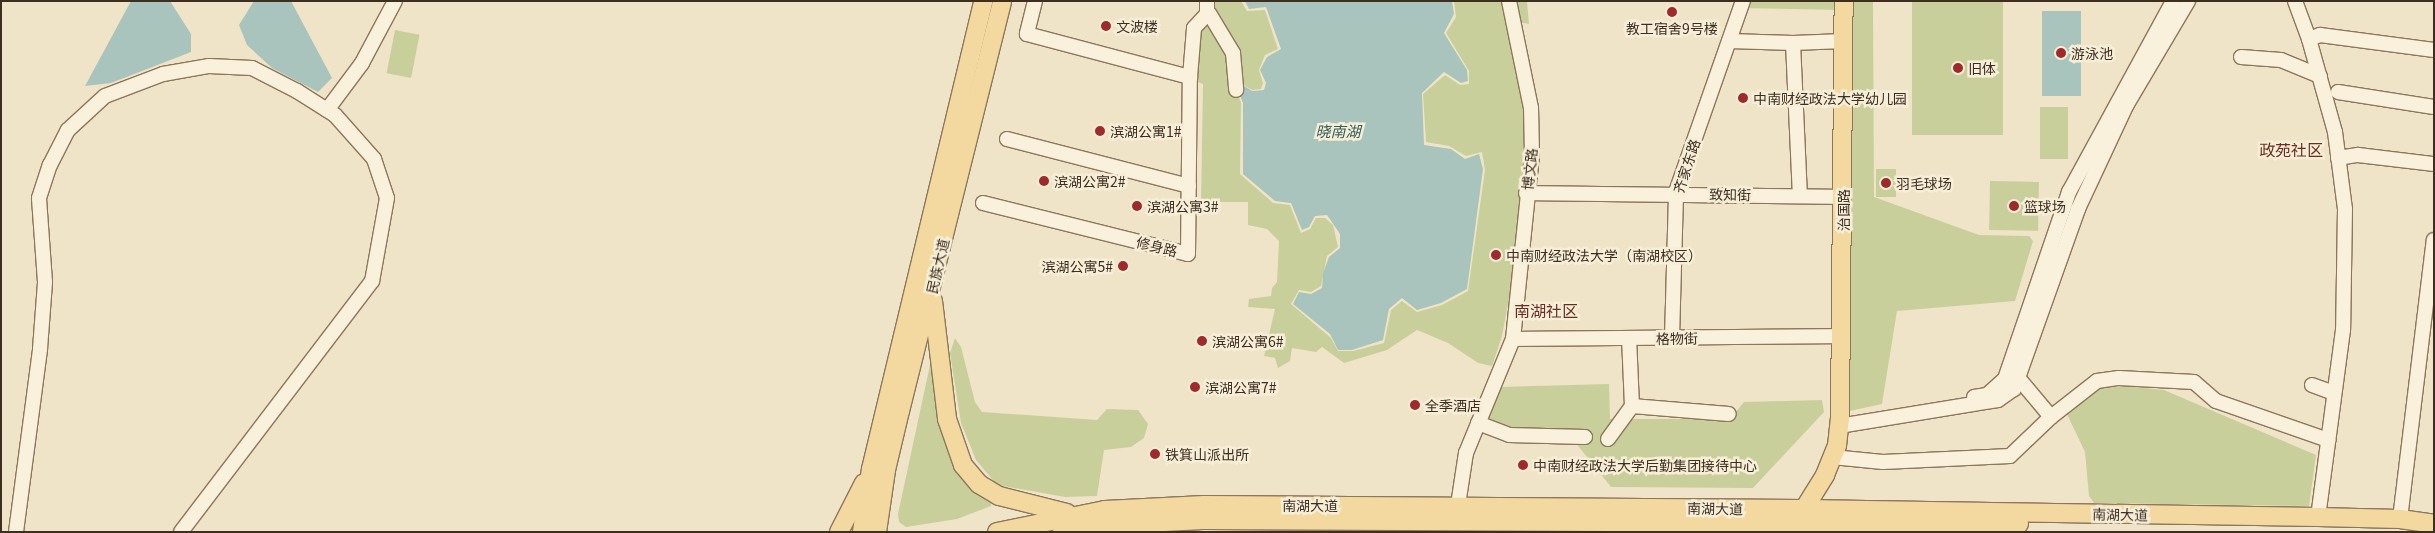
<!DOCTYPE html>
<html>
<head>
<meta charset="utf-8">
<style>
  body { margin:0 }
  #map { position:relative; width:2435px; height:533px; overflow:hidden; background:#f0e4c8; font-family:Georgia,"Noto Sans SC",serif }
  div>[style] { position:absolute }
  .green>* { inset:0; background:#c9cf9b; transform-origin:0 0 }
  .water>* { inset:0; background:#a9c4bc; transform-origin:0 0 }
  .roads { filter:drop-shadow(1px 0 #8d765c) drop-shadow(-1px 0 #8d765c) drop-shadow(0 1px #8d765c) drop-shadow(0 -1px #8d765c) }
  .minor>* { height:14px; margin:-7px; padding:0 7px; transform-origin:7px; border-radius:7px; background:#faf1dc }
  .major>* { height:18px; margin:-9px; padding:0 9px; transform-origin:9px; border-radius:9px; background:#f3d9a0 }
  .dots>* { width:14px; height:14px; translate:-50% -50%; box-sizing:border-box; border:2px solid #f7eed8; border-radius:50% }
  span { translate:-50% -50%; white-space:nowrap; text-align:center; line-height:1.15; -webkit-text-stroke:5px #f7eed8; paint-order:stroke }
  .poi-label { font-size:14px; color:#3d2e20 }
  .left { translate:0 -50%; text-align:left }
  .right { translate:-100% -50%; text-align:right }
  .street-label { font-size:14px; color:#3d2e20 }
  .water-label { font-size:15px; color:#2f5d5a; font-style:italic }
  .quarter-label { font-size:16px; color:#6b2e1e }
  .frame { position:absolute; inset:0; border:2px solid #3d2e20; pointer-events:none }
</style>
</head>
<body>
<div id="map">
  <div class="green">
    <div style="clip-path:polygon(1209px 1px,1241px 1px,1247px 11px,1265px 10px,1278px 49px,1265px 55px,1259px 70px,1263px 83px,1261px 89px,1252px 90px,1242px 84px,1238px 94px,1241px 103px,1240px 174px,1273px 203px,1290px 205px,1301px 233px,1310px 229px,1316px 218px,1325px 218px,1333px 225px,1338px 247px,1327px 256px,1321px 286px,1311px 292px,1299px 290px,1291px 304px,1331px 338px,1338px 351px,1353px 351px,1384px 343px,1391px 310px,1402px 301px,1417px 312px,1442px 305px,1468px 291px,1485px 170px,1482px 152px,1466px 156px,1449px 146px,1426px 142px,1423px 94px,1445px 75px,1460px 85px,1469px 84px,1469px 71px,1446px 33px,1456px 17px,1454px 1px,1506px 1px,1528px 111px,1528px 154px,1516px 260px,1502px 336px,1492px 366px,1478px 363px,1448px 343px,1417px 330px,1387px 350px,1344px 363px,1322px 347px,1316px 352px,1292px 348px,1290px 361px,1278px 368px,1275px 358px,1264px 356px,1275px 309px,1248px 307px,1249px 299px,1271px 296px,1272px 288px,1277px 282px,1279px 241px,1267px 229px,1248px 225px,1248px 202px,1201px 202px,1203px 84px,1193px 80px,1196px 31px)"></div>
    <div style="clip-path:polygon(1517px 1px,1527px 1px,1529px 24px,1518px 22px)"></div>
    <div style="clip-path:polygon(1739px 1px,1841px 1px,1841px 10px,1737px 8px)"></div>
    <div style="clip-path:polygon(1848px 1px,1873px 1px,1874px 197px,1979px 235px,2029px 236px,2033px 241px,2015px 301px,1897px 311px,1882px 404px,1845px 412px)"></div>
    <div style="left:1912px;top:1px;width:91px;height:134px"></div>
    <div style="left:395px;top:30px;width:25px;height:44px;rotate:11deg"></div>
    <div style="left:2040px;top:107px;width:28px;height:52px"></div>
    <div style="left:1876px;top:169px;width:20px;height:28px"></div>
    <div style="left:1990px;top:181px;width:49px;height:49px;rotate:1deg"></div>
    <div style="clip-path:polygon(955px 338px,961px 347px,975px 402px,982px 412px,1097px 420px,1107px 409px,1138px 410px,1148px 424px,1144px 438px,1131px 447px,1104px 450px,1097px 496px,1065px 497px,997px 485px,976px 460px,961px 423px,950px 353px)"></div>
    <div style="clip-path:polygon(930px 365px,947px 447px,951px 457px,991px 501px,991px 506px,957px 519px,906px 527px,899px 522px,898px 514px)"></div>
    <div style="clip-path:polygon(1609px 384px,1610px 419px,1730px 419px,1744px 402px,1822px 400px,1824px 412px,1753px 488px,1611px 487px,1567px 432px,1509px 435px,1478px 425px,1501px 387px)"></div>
    <div style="clip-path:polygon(2125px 386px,2164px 390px,2316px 455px,2309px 506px,2094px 503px,2089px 496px,2085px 452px,2064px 408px,2101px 388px)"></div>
  </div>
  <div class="water">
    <div style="clip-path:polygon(131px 1px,170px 1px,191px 34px,191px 52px,111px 83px,85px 86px)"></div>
    <div style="clip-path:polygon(254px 1px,291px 1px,332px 78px,318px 92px,272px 68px,247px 45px,239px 25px)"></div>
    <div style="clip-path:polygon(1245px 1px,1452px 1px,1454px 14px,1444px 33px,1467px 70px,1468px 81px,1461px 83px,1444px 72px,1422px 93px,1424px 145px,1451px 149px,1465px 159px,1479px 154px,1483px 169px,1467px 289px,1441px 303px,1417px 310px,1402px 298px,1389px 309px,1383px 340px,1352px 350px,1338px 350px,1330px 334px,1293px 304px,1299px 292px,1311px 294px,1322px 288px,1323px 273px,1329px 257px,1340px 248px,1340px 234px,1327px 215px,1315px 216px,1309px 227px,1302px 230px,1291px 203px,1275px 201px,1243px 174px,1243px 103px,1239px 93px,1243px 85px,1252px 91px,1264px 90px,1266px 83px,1260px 70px,1267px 57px,1281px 49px,1266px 7px,1249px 9px)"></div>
    <div style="left:2042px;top:11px;width:39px;height:85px"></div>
  </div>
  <div class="roads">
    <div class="minor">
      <div style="left:1035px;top:1px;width:34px;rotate:104deg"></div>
      <div style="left:1027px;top:34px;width:169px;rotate:14.8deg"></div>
      <div style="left:2295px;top:1px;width:40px;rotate:69.8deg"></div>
      <div style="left:2309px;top:39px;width:97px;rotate:74.4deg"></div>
      <div style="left:2335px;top:132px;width:78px;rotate:82.6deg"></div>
      <div style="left:2345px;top:209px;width:121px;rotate:90.9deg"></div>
      <div style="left:2343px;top:330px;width:189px;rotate:97.6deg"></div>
      <div style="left:1209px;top:13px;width:47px;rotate:59deg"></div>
      <div style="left:1233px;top:53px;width:37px;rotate:85deg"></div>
      <div style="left:2309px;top:39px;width:12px;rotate:-20deg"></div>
      <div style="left:2320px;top:35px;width:115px;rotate:7.5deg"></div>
      <div style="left:1729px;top:41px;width:64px;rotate:1.8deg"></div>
      <div style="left:1793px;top:43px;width:51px;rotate:-2.2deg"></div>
      <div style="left:1793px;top:43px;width:152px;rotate:87.4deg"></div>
      <div style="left:2241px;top:57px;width:40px;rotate:4.3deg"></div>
      <div style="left:2281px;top:60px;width:42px;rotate:22.3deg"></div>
      <div style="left:2338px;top:92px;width:97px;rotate:8.9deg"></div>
      <div style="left:327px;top:110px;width:59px;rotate:-53.3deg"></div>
      <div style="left:362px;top:63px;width:70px;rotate:-62deg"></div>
      <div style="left:1007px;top:139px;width:188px;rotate:14.5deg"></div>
      <div style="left:2338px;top:158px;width:20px;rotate:-9deg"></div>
      <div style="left:2358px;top:155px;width:77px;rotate:6.8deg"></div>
      <div style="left:1526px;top:193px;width:317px;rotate:0.7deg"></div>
      <div style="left:983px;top:203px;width:211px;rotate:14deg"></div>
      <div style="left:1188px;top:254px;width:177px;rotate:-89.4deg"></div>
      <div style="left:1190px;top:77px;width:49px;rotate:-85.3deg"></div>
      <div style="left:1194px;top:28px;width:19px;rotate:-47deg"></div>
      <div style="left:1207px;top:14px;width:13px;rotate:-90deg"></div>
      <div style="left:1672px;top:338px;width:146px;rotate:-88.4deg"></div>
      <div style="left:1676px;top:192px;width:202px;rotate:-70.7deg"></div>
      <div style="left:1513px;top:339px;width:329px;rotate:-0.5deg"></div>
      <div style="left:2020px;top:380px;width:48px;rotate:50deg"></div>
      <div style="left:2051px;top:417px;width:58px;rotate:-38deg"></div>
      <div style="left:2097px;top:381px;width:22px;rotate:-8deg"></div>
      <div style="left:2119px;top:378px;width:75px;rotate:3.1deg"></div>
      <div style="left:2194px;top:382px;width:29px;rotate:41deg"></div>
      <div style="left:2216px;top:401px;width:119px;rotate:19.2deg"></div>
      <div style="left:2312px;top:385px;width:23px;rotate:20deg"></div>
      <div style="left:1974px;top:397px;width:13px;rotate:-9deg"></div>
      <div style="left:1987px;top:395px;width:24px;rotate:-42deg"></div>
      <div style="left:2005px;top:379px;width:198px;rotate:-71.1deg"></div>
      <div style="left:2069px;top:192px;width:217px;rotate:-61.4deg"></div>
      <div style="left:1632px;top:406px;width:97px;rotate:4.7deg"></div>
      <div style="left:1478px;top:423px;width:33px;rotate:21deg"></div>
      <div style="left:1509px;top:435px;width:76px;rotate:1.5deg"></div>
      <div style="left:1839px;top:426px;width:161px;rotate:-9.3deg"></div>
      <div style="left:1998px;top:400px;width:19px;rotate:-35deg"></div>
      <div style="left:2014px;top:389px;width:191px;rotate:-70.4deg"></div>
      <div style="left:2078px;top:209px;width:114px;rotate:-65deg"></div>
      <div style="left:2126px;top:106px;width:122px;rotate:-59.4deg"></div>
      <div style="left:1608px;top:439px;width:41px;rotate:-54deg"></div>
      <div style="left:1632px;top:406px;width:68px;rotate:-92.5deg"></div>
      <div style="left:1832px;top:457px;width:51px;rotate:5.6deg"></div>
      <div style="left:1883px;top:462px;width:127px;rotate:-2.7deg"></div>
      <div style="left:2010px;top:456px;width:57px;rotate:-43.6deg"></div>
      <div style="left:1458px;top:505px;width:53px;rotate:-81.3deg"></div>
      <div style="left:1466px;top:453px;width:123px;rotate:-67.6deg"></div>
      <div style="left:1513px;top:339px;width:186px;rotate:-84.1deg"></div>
      <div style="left:1532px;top:154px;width:46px;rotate:-91.2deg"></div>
      <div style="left:1531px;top:108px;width:109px;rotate:-101.6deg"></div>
      <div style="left:2400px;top:519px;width:281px;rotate:-83.1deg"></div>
      <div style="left:16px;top:532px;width:185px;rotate:-82.5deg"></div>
      <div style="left:40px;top:349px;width:67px;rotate:-85.7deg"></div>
      <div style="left:45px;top:282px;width:84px;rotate:-94.1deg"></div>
      <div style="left:39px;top:198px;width:35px;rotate:-72deg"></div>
      <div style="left:50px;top:165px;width:39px;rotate:-63deg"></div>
      <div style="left:68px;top:130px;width:50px;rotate:-42.6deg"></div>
      <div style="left:105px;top:96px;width:62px;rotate:-20.8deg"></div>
      <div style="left:163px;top:74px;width:47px;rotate:-9.9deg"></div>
      <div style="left:209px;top:66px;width:43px;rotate:2.7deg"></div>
      <div style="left:252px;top:68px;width:51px;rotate:27.1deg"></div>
      <div style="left:297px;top:91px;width:45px;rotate:32.3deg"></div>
      <div style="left:335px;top:115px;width:59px;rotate:48.4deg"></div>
      <div style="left:374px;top:159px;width:41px;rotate:71.6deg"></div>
      <div style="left:387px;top:198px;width:84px;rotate:100.2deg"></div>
      <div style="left:372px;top:281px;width:315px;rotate:127.3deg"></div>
    </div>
    <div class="major">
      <div style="left:933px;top:301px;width:119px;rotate:83.2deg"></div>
      <div style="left:947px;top:419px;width:49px;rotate:70.8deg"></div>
      <div style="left:963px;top:465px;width:25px;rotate:50deg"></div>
      <div style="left:979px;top:484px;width:23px;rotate:31deg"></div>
      <div style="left:999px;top:496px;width:70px;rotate:14deg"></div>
      <div style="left:1804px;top:517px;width:8px;rotate:-90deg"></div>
      <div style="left:1804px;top:509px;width:40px;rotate:-58deg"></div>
      <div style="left:1825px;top:475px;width:31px;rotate:-68deg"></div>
      <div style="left:1837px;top:446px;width:27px;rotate:-84deg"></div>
      <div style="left:1840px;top:419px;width:418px;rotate:-89.5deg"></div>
      <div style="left:839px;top:532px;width:55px;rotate:-63deg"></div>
      <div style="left:862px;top:532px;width:64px;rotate:-81.9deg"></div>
      <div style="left:871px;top:469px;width:481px;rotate:-76.5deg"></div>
      <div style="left:877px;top:532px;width:63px;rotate:-81.7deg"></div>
      <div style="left:886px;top:470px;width:61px;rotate:-76.7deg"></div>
      <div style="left:900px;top:411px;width:422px;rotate:-76deg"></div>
      <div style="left:997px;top:532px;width:110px;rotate:-11.5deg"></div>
      <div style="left:1105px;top:510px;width:99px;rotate:-2.9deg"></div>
      <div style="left:1204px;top:505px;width:600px;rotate:0.38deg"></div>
      <div style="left:1804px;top:509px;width:514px;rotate:0.89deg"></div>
      <div style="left:2318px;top:517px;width:82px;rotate:1.4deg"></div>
      <div style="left:2400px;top:519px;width:34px;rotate:8deg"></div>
      <div style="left:1062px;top:532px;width:45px;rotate:-9deg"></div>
      <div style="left:1106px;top:525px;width:97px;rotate:-3deg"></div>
      <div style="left:1203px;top:520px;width:816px;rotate:0.28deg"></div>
    </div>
  </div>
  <div class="dots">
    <div style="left:1672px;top:12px;background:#9e2a2b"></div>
    <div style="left:1106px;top:26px;background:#9e2a2b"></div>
    <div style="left:2061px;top:53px;background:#9e2a2b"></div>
    <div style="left:1958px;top:68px;background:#9e2a2b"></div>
    <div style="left:1743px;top:98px;background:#9e2a2b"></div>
    <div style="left:1100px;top:131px;background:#9e2a2b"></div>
    <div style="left:1044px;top:181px;background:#9e2a2b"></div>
    <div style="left:1886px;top:183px;background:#9e2a2b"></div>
    <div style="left:1137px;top:206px;background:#9e2a2b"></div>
    <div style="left:2014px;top:206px;background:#9e2a2b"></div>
    <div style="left:1496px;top:255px;background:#9e2a2b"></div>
    <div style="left:1123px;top:266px;background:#9e2a2b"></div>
    <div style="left:1202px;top:341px;background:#9e2a2b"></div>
    <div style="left:1195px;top:387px;background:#9e2a2b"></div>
    <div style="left:1415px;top:405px;background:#9e2a2b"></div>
    <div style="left:1155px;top:454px;background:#9e2a2b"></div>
    <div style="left:1523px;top:465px;background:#9e2a2b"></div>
  </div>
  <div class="poi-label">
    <span class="left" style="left:1116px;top:26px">文波楼</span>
    <span style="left:1672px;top:28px">教工宿舍9号楼</span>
    <span class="left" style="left:2071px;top:53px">游泳池</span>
    <span class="left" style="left:1968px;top:68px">旧体</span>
    <span class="left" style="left:1753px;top:98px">中南财经政法大学幼儿园</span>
    <span class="left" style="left:1110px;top:131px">滨湖公寓1#</span>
    <span class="left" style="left:1054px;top:181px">滨湖公寓2#</span>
    <span class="left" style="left:1896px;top:183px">羽毛球场</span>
    <span class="left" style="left:1147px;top:206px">滨湖公寓3#</span>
    <span class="left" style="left:2024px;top:206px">篮球场</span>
    <span class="left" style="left:1506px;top:255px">中南财经政法大学（南湖校区）</span>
    <span class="right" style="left:1113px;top:266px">滨湖公寓5#</span>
    <span class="left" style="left:1212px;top:341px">滨湖公寓6#</span>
    <span class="left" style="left:1205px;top:387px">滨湖公寓7#</span>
    <span class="left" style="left:1425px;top:405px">全季酒店</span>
    <span class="left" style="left:1165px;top:454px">铁箕山派出所</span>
    <span class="left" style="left:1533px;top:465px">中南财经政法大学后勤集团接待中心</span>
  </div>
  <div class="street-label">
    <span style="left:1686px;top:166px;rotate:-72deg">齐家东路</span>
    <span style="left:1529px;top:169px;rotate:-84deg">博文路</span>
    <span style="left:1730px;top:194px;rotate:1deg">致知街</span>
    <span style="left:1843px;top:210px;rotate:-90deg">治国路</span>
    <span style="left:1157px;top:246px;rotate:14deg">修身路</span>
    <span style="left:937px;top:266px;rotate:-77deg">民族大道</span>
    <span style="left:1677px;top:338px;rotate:-1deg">格物街</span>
    <span style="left:1310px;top:505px">南湖大道</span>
    <span style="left:1715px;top:508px;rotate:1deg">南湖大道</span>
    <span style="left:2120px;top:514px;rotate:1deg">南湖大道</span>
  </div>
  <div class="water-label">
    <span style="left:1338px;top:131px">晓南湖</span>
  </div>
  <div class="quarter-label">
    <span style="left:2291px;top:149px">政苑社区</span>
    <span style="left:1546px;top:310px">南湖社区</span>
  </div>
  <div class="frame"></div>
</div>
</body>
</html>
